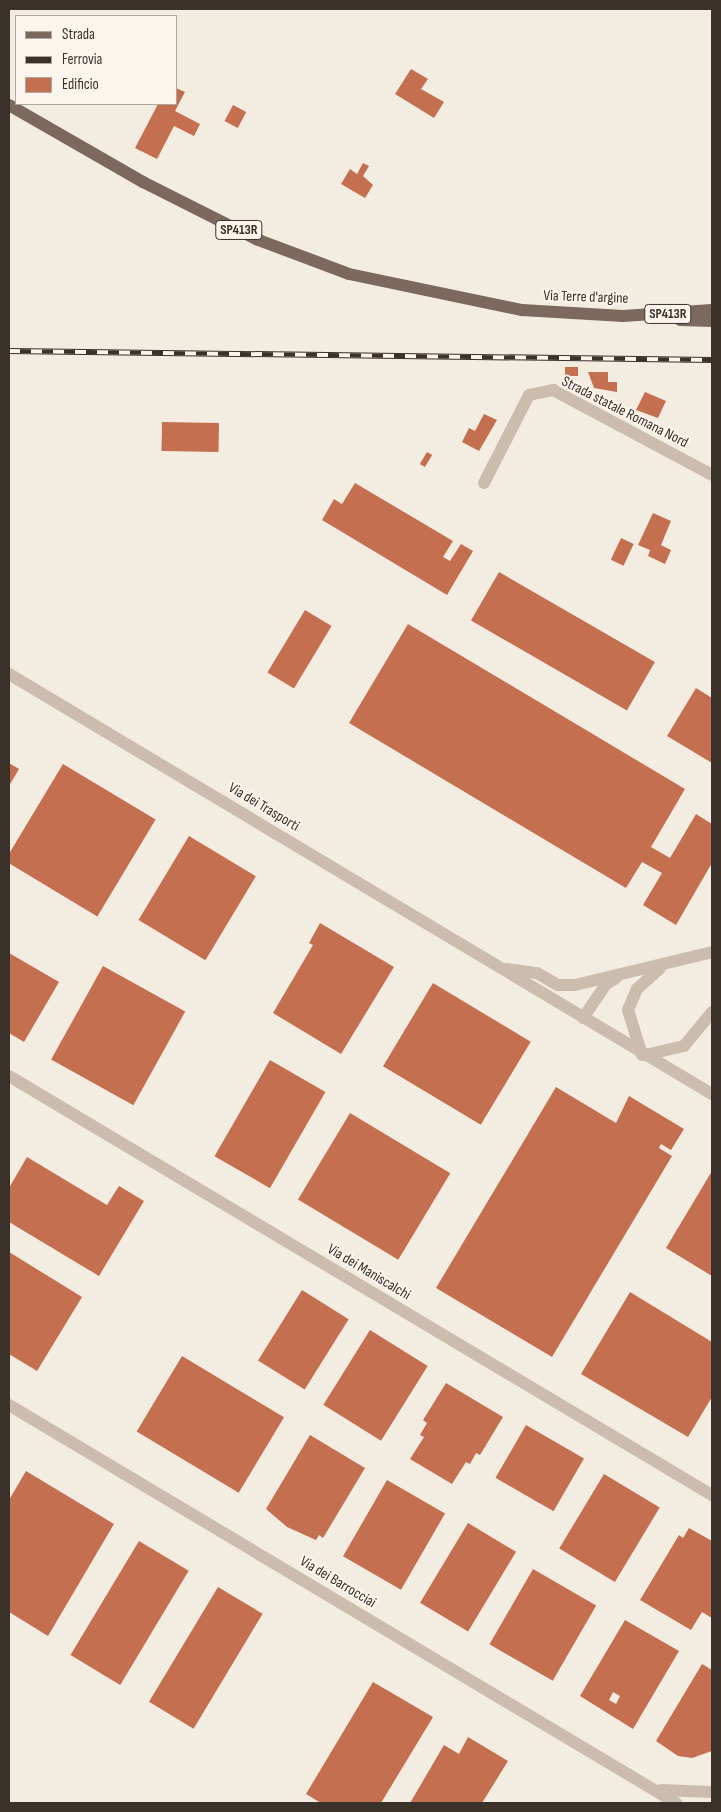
<!DOCTYPE html>
<html>
<head>
<meta charset="utf-8">
<style>
  body { margin:0 }
  #map { position:relative; width:721px; height:1812px; overflow:hidden; background:#f3ece1; font-family:"Sofia Sans Condensed",sans-serif }
  div>[style] { position:absolute }
  .building>* { inset:0; background:#c46f4f; transform-origin:0 0 }
  .minor>* { height:12px; margin:-6px; padding:0 6px; transform-origin:6px; border-radius:6px; background:#ccbcad }
  .primary>* { height:12px; margin:-6px; padding:0 6px; transform-origin:6px; border-radius:6px; background:#7c685d }
  .rail>* { height:5.5px; margin-top:-2.75px; transform-origin:0; background:repeating-linear-gradient(90deg,#fbf5ee 0 11px,#3a312b 0 22px); box-sizing:border-box; border-block:1px solid #3a312b }
  span { translate:-50% -50%; white-space:nowrap; text-align:center; line-height:1.15; -webkit-text-stroke:4px #fbf5ee; paint-order:stroke }
  .shield-label span { padding:1px 4px; background:#fbf5ee; border:1px solid; border-radius:4px; -webkit-text-stroke-width:0 }
  .shield-label { font-size:14px; color:#3a312b; font-weight:700 }
  .street-label { font-size:15px; color:#3a312b }
  .frame { position:absolute; inset:0; border:10px solid #3a312b; pointer-events:none }
  .legend { position:absolute; left:15px; top:15px; width:162px; height:90px; box-sizing:border-box; background:#fbf5ee; border:1px solid #aea7a0; margin:0; padding:6px 9px; list-style:none; font-size:15px; color:#3a312b }
  .legend li { display:flex; align-items:center; gap:10px; height:25px }
  .legend b { width:25px; border:1px solid #aea7a0 }
</style>
</head>
<body>
<div id="map">
  <div class="building">
    <div style="clip-path:polygon(411px 69px,428px 79px,421px 89px,444px 102px,434px 118px,395px 94px)"></div>
    <div style="clip-path:polygon(176px 88px,185px 92px,175px 111px,200px 124px,194px 136px,174px 126px,157px 159px,135px 148px,158px 104px,176px 104px)"></div>
    <div style="left:233px;top:105px;width:15px;height:18px;rotate:28deg"></div>
    <div style="clip-path:polygon(363px 163px,369px 166px,363px 176px,373px 185px,365px 198px,341px 184px,350px 169px,357px 174px)"></div>
    <div style="left:565px;top:367px;width:13px;height:9px"></div>
    <div style="clip-path:polygon(588px 372px,608px 372px,608px 382px,617px 382px,617px 392px,594px 388px)"></div>
    <div style="clip-path:polygon(645px 392px,666px 401px,658px 418px,636px 410px)"></div>
    <div style="clip-path:polygon(484px 414px,497px 420px,479px 451px,462px 442px,469px 428px,475px 431px)"></div>
    <div style="left:162px;top:422px;width:57px;height:29px;rotate:1deg"></div>
    <div style="left:427px;top:452px;width:6px;height:14px;rotate:31deg"></div>
    <div style="clip-path:polygon(355px 483px,453px 541px,443px 557px,450px 561px,461px 544px,473px 551px,447px 595px,322px 520px,334px 499px,342px 504px)"></div>
    <div style="clip-path:polygon(653px 513px,671px 521px,661px 545px,671px 550px,665px 564px,648px 556px,650px 550px,638px 545px)"></div>
    <div style="left:621px;top:538px;width:14px;height:24px;rotate:25deg"></div>
    <div style="left:499px;top:572px;width:180px;height:56px;rotate:30deg"></div>
    <div style="left:305px;top:610px;width:31px;height:73px;rotate:31deg"></div>
    <div style="clip-path:polygon(408px 624px,685px 789px,651px 847px,670px 858px,696px 814px,712px 824px,712px 863px,676px 925px,643px 905px,662px 873px,642px 862px,626px 888px,349px 723px)"></div>
    <div style="clip-path:polygon(696px 688px,712px 698px,712px 763px,667px 736px)"></div>
    <div style="clip-path:polygon(9px 763px,19px 769px,9px 786px)"></div>
    <div style="left:63px;top:764px;width:108px;height:113px;rotate:31deg"></div>
    <div style="left:189px;top:836px;width:78px;height:98px;rotate:31deg"></div>
    <div style="clip-path:polygon(320px 923px,394px 967px,341px 1054px,273px 1013px,313px 945px,309px 943px)"></div>
    <div style="clip-path:polygon(9px 953px,59px 982px,24px 1042px,9px 1033px)"></div>
    <div style="left:103px;top:966px;width:94px;height:107px;rotate:29deg"></div>
    <div style="left:433px;top:983px;width:114px;height:97px;rotate:31deg"></div>
    <div style="left:270px;top:1060px;width:64px;height:111px;rotate:30deg"></div>
    <div style="clip-path:polygon(556px 1087px,616px 1123px,629px 1096px,684px 1129px,671px 1150px,661px 1144px,659px 1148px,672px 1156px,552px 1357px,436px 1288px)"></div>
    <div style="left:350px;top:1113px;width:117px;height:101px;rotate:31deg"></div>
    <div style="clip-path:polygon(27px 1157px,107px 1205px,119px 1186px,144px 1201px,99px 1276px,9px 1222px,9px 1188px)"></div>
    <div style="clip-path:polygon(712px 1171px,712px 1276px,666px 1248px)"></div>
    <div style="clip-path:polygon(9px 1252px,82px 1297px,37px 1371px,9px 1354px)"></div>
    <div style="left:302px;top:1290px;width:55px;height:83px;rotate:32deg"></div>
    <div style="clip-path:polygon(630px 1292px,712px 1342px,712px 1397px,688px 1437px,581px 1374px)"></div>
    <div style="left:370px;top:1330px;width:68px;height:88px;rotate:32deg"></div>
    <div style="left:182px;top:1356px;width:119px;height:88px;rotate:31deg"></div>
    <div style="clip-path:polygon(446px 1383px,503px 1417px,480px 1455px,476px 1453px,470px 1464px,466px 1462px,452px 1484px,410px 1459px,424px 1437px,420px 1435px,427px 1423px,423px 1420px)"></div>
    <div style="left:526px;top:1425px;width:67px;height:61px;rotate:30deg"></div>
    <div style="clip-path:polygon(310px 1435px,365px 1468px,323px 1538px,319px 1535px,316px 1540px,287px 1527px,266px 1509px)"></div>
    <div style="clip-path:polygon(26px 1471px,114px 1524px,48px 1636px,9px 1612px,9px 1500px)"></div>
    <div style="left:604px;top:1474px;width:65px;height:87px;rotate:31deg"></div>
    <div style="left:387px;top:1480px;width:67px;height:88px;rotate:30deg"></div>
    <div style="left:468px;top:1523px;width:56px;height:93px;rotate:31deg"></div>
    <div style="clip-path:polygon(689px 1528px,712px 1541px,712px 1618px,702px 1612px,691px 1630px,640px 1600px,679px 1535px,683px 1538px)"></div>
    <div style="left:139px;top:1541px;width:58px;height:133px;rotate:31deg"></div>
    <div style="left:533px;top:1569px;width:73px;height:87px;rotate:30deg"></div>
    <div style="left:218px;top:1587px;width:52px;height:134px;rotate:31deg"></div>
    <div style="clip-path:polygon(evenodd,625px 1620px,679px 1651px,633px 1729px,580px 1696px,625px 1620px,613px 1692px,620px 1696px,616px 1704px,609px 1700px,613px 1692px)"></div>
    <div style="clip-path:polygon(702px 1664px,712px 1670px,712px 1751px,692px 1758px,678px 1756px,656px 1741px)"></div>
    <div style="clip-path:polygon(373px 1682px,433px 1717px,381px 1803px,321px 1803px,306px 1794px)"></div>
    <div style="clip-path:polygon(468px 1737px,508px 1761px,482px 1803px,410px 1803px,444px 1745px,459px 1754px)"></div>
  </div>
  <div class="minor">
    <div style="left:484px;top:483px;width:99px;rotate:-62.9deg"></div>
    <div style="left:529px;top:395px;width:25px;rotate:-12deg"></div>
    <div style="left:553px;top:390px;width:180px;rotate:28.1deg"></div>
    <div style="left:9px;top:674px;width:819px;rotate:30.86deg"></div>
    <div style="left:507px;top:969px;width:30px;rotate:8deg"></div>
    <div style="left:537px;top:973px;width:24px;rotate:30deg"></div>
    <div style="left:558px;top:985px;width:17px"></div>
    <div style="left:575px;top:985px;width:141px;rotate:-13.5deg"></div>
    <div style="left:583px;top:1018px;width:41px;rotate:-55.9deg"></div>
    <div style="left:606px;top:984px;width:12px;rotate:-31deg"></div>
    <div style="left:642px;top:1055px;width:47px;rotate:-107.3deg"></div>
    <div style="left:628px;top:1010px;width:23px;rotate:-67deg"></div>
    <div style="left:637px;top:989px;width:31px;rotate:-42deg"></div>
    <div style="left:645px;top:1055px;width:40px;rotate:-13deg"></div>
    <div style="left:684px;top:1046px;width:44px;rotate:-50.5deg"></div>
    <div style="left:9px;top:1076px;width:818px;rotate:30.8deg"></div>
    <div style="left:9px;top:1405px;width:777px;rotate:30.82deg"></div>
    <div style="left:661px;top:1790px;width:51px;rotate:2.2deg"></div>
  </div>
  <div class="primary">
    <div style="left:9px;top:105px;width:155px;rotate:29.9deg"></div>
    <div style="left:143px;top:182px;width:127px;rotate:26.8deg"></div>
    <div style="left:256px;top:239px;width:99px;rotate:20.6deg"></div>
    <div style="left:349px;top:274px;width:177px;rotate:11.8deg"></div>
    <div style="left:522px;top:310px;width:101px;rotate:3.4deg"></div>
    <div style="left:623px;top:316px;width:89px;rotate:-3.9deg"></div>
    <div style="left:680px;top:320px;width:32px;rotate:2deg"></div>
  </div>
  <div class="rail">
    <div style="left:9px;top:351px;width:703px;rotate:0.73deg"></div>
  </div>
  <div class="shield-label">
    <span style="left:239px;top:230px">SP413R</span>
    <span style="left:668px;top:314px">SP413R</span>
  </div>
  <div class="street-label">
    <span style="left:586px;top:297px;rotate:2deg">Via Terre d'argine</span>
    <span style="left:625px;top:412px;rotate:27deg">Strada statale Romana Nord</span>
    <span style="left:264px;top:807px;rotate:31deg">Via dei Trasporti</span>
    <span style="left:369px;top:1272px;rotate:31deg">Via dei Maniscalchi</span>
    <span style="left:338px;top:1582px;rotate:31deg">Via dei Barrocciai</span>
  </div>
  <div class="frame"></div>
  <ul class="legend">
  <li><b style="height:6px;background:#7c685d"></b>Strada</li>
  <li><b style="height:6px;background:#3a312b"></b>Ferrovia</li>
  <li><b style="height:14px;background:#c46f4f"></b>Edificio</li>
  </ul>
</div>
</body>
</html>
